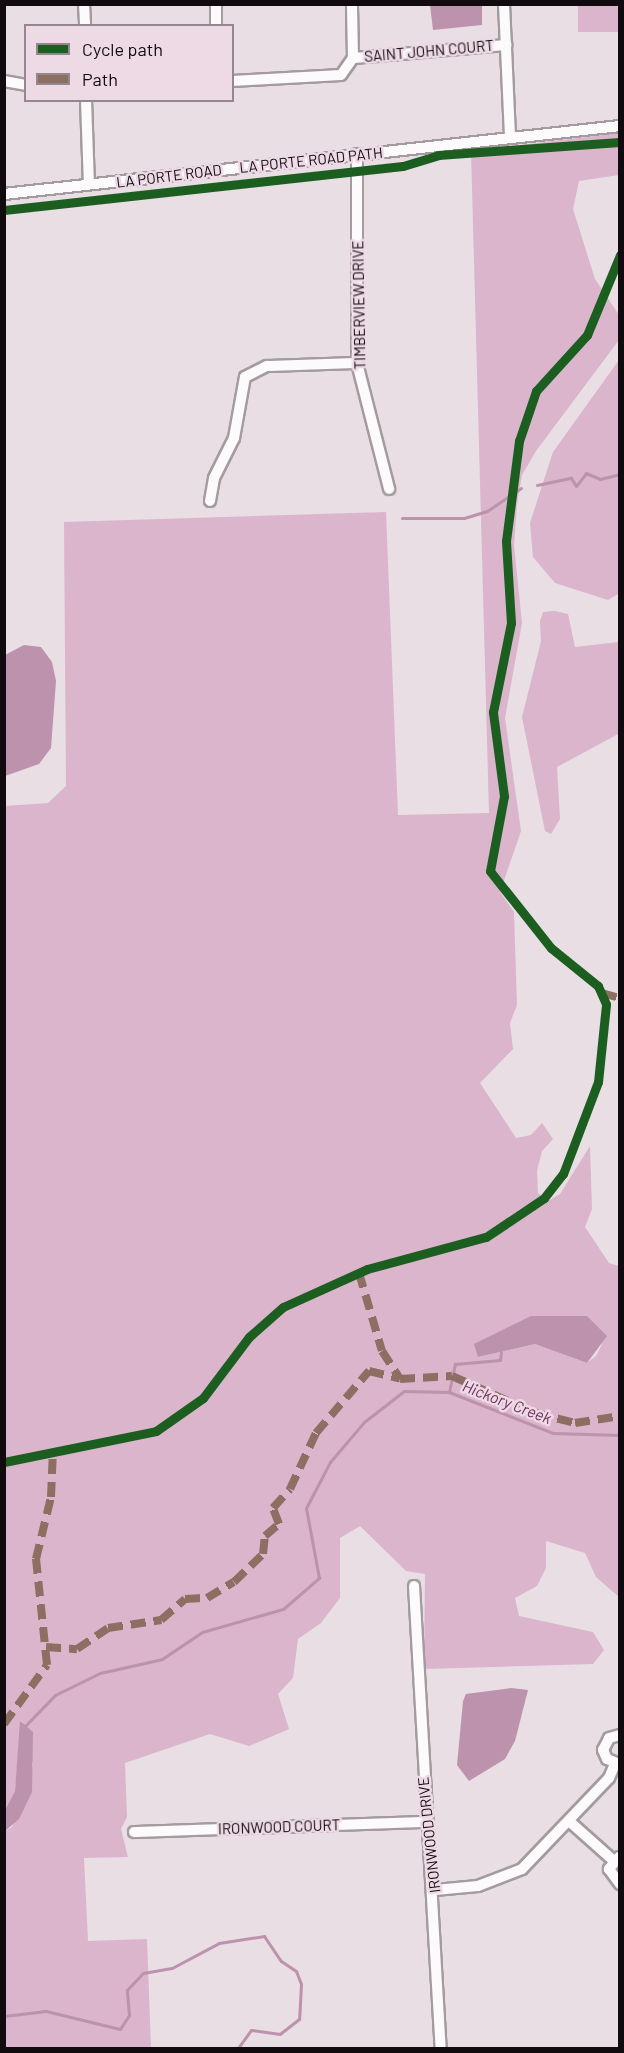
<!DOCTYPE html>
<html>
<head>
<meta charset="utf-8">
<style>
  body { margin:0 }
  #map { position:relative; width:624px; height:2053px; overflow:hidden; background:#e9dee4; font-family:Barlow,sans-serif }
  div>[style] { position:absolute }
  .forest>* { inset:0; background:#dab5cc; transform-origin:0 0 }
  .water>* { inset:0; background:#bc92ac }
  .stream>* { height:3px; margin:-1.5px; padding:0 1.5px; transform-origin:1.5px; border-radius:1.5px; background:#bc92ac }
  .roads { filter:drop-shadow(2px 0 #a39b9f) drop-shadow(-2px 0 #a39b9f) drop-shadow(0 2px #a39b9f) drop-shadow(0 -2px #a39b9f) }
  .minor>* { height:10px; margin:-5px; padding:0 5px; transform-origin:5px; border-radius:5px; background:#fcfafb }
  .quiet>* { height:8px; margin-top:-4px; transform-origin:0; background:repeating-linear-gradient(90deg,#8d6e63 0 15px,transparent 0 23px) }
  .cycleway>* { height:9px; margin:-4.5px; padding:0 4.5px; transform-origin:4.5px; border-radius:4.5px; background:#1b5e20 }
  span { translate:-50% -50%; white-space:nowrap; text-align:center; line-height:1.15; -webkit-text-stroke:5px #eddae5; paint-order:stroke }
  .street-label { font-size:15px; color:#110b0f }
  .water-label { font-size:16px; color:#722f5e; font-style:italic }
  .frame { position:absolute; inset:0; border:6px solid #110b0f; pointer-events:none }
  .legend { position:absolute; left:24px; top:24px; width:210px; height:78px; box-sizing:border-box; background:#eddae5; border:2px solid #95878f; margin:0; padding:8px 10px; list-style:none; font-size:18px; color:#110b0f }
  .legend li { display:flex; align-items:center; gap:12px; height:30px }
  .legend b { width:30px; border:2px solid #95878f }
</style>
</head>
<body>
<div id="map">
  <div class="forest">
    <div style="left:578px;top:5px;width:41px;height:27px"></div>
    <div style="clip-path:polygon(evenodd,619px 133px,619px 175px,579px 181px,573px 209px,595px 279px,619px 315px,619px 340px,536px 451px,522px 475px,517px 504px,514px 545px,522px 623px,505px 718px,521px 831px,500px 892px,514px 912px,517px 1005px,510px 1023px,513px 1049px,480px 1083px,516px 1138px,531px 1135px,542px 1123px,553px 1139px,542px 1151px,537px 1171px,538px 1193px,548px 1201px,560px 1194px,590px 1146px,592px 1209px,585px 1227px,609px 1263px,619px 1266px,619px 1597px,596px 1577px,585px 1553px,546px 1541px,546px 1568px,537px 1586px,515px 1598px,519px 1616px,593px 1632px,604px 1650px,593px 1664px,424px 1669px,425px 1574px,406px 1571px,360px 1526px,340px 1538px,340px 1598px,321px 1623px,298px 1639px,293px 1678px,278px 1694px,289px 1729px,249px 1746px,210px 1734px,125px 1763px,127px 1817px,121px 1829px,128px 1857px,84px 1858px,88px 1941px,147px 1939px,151px 2048px,5px 2048px,5px 1831px,12px 1827px,33px 1765px,21px 1721px,15px 1791px,5px 1810px,4px 806px,48px 803px,66px 786px,64px 522px,386px 512px,398px 815px,489px 813px,471px 151px,619px 133px,531px 1316px,587px 1316px,602px 1344px,596px 1356px,587px 1363px,535px 1344px,478px 1357px,531px 1316px)"></div>
    <div style="clip-path:polygon(619px 360px,620px 593px,608px 600px,555px 583px,533px 557px,530px 523px,553px 452px)"></div>
    <div style="clip-path:polygon(555px 611px,568px 614px,575px 647px,619px 642px,620px 733px,557px 767px,560px 819px,551px 834px,545px 831px,522px 717px,541px 641px,540px 621px,543px 612px)"></div>
  </div>
  <div class="water">
    <div style="clip-path:polygon(430px 5px,482px 5px,482px 25px,433px 30px)"></div>
    <div style="clip-path:polygon(24px 645px,41px 647px,52px 662px,56px 681px,51px 748px,39px 764px,5px 776px,5px 655px)"></div>
    <div style="clip-path:polygon(531px 1316px,587px 1316px,607px 1336px,587px 1363px,535px 1344px,478px 1357px,474px 1344px)"></div>
    <div style="clip-path:polygon(511px 1688px,528px 1690px,515px 1741px,505px 1759px,469px 1781px,457px 1765px,463px 1701px,466px 1694px)"></div>
    <div style="clip-path:polygon(20px 1721px,33px 1732px,32px 1792px,19px 1819px,5px 1831px,5px 1810px,15px 1791px)"></div>
  </div>
  <div class="stream">
    <div style="left:537px;top:485px;width:35px;rotate:-12deg"></div>
    <div style="left:571px;top:478px;width:9px;rotate:58deg"></div>
    <div style="left:576px;top:486px;width:16px;rotate:-52deg"></div>
    <div style="left:586px;top:473px;width:15px;rotate:23deg"></div>
    <div style="left:600px;top:479px;width:21px;rotate:-14deg"></div>
    <div style="left:402px;top:518px;width:62px"></div>
    <div style="left:464px;top:518px;width:24px;rotate:-17deg"></div>
    <div style="left:487px;top:511px;width:41px;rotate:-34.1deg"></div>
    <div style="left:449px;top:1392px;width:29px;rotate:-78deg"></div>
    <div style="left:455px;top:1364px;width:45px;rotate:-5.1deg"></div>
    <div style="left:500px;top:1360px;width:8px;rotate:-83deg"></div>
    <div style="left:25px;top:1726px;width:43px;rotate:-45.9deg"></div>
    <div style="left:55px;top:1695px;width:50px;rotate:-26.1deg"></div>
    <div style="left:100px;top:1673px;width:64px;rotate:-12.7deg"></div>
    <div style="left:162px;top:1659px;width:48px;rotate:-34deg"></div>
    <div style="left:202px;top:1632px;width:84px;rotate:-15.9deg"></div>
    <div style="left:283px;top:1609px;width:48px;rotate:-40.7deg"></div>
    <div style="left:319px;top:1578px;width:71px;rotate:-100.5deg"></div>
    <div style="left:306px;top:1508px;width:52px;rotate:-62.4deg"></div>
    <div style="left:330px;top:1462px;width:52px;rotate:-49.6deg"></div>
    <div style="left:364px;top:1422px;width:51px;rotate:-37.8deg"></div>
    <div style="left:404px;top:1391px;width:45px;rotate:1.3deg"></div>
    <div style="left:449px;top:1392px;width:112px;rotate:21.5deg"></div>
    <div style="left:553px;top:1433px;width:67px;rotate:1.7deg"></div>
    <div style="left:4px;top:2016px;width:42px;rotate:-6.8deg"></div>
    <div style="left:46px;top:2011px;width:76px;rotate:13.7deg"></div>
    <div style="left:120px;top:2029px;width:17px;rotate:-57deg"></div>
    <div style="left:129px;top:2015px;width:25px;rotate:-95deg"></div>
    <div style="left:127px;top:1990px;width:23px;rotate:-47deg"></div>
    <div style="left:143px;top:1973px;width:29px;rotate:-10deg"></div>
    <div style="left:172px;top:1968px;width:53px;rotate:-28deg"></div>
    <div style="left:219px;top:1943px;width:46px;rotate:-8.8deg"></div>
    <div style="left:264px;top:1936px;width:30px;rotate:56deg"></div>
    <div style="left:281px;top:1961px;width:18px;rotate:34deg"></div>
    <div style="left:296px;top:1971px;width:14px;rotate:69deg"></div>
    <div style="left:301px;top:1984px;width:35px;rotate:93deg"></div>
    <div style="left:299px;top:2019px;width:24px;rotate:142deg"></div>
    <div style="left:280px;top:2034px;width:29px;rotate:-172deg"></div>
    <div style="left:251px;top:2030px;width:22px;rotate:126deg"></div>
  </div>
  <div class="roads">
    <div class="minor">
      <div style="left:84px;top:4px;width:22px;rotate:87deg"></div>
      <div style="left:216px;top:4px;width:22px;rotate:90deg"></div>
      <div style="left:504px;top:4px;width:132px;rotate:87.4deg"></div>
      <div style="left:353px;top:58px;width:154px;rotate:-4.9deg"></div>
      <div style="left:4px;top:81px;width:22px;rotate:10deg"></div>
      <div style="left:232px;top:81px;width:109px;rotate:-3.2deg"></div>
      <div style="left:341px;top:75px;width:21px;rotate:-55deg"></div>
      <div style="left:353px;top:58px;width:54px;rotate:-91.1deg"></div>
      <div style="left:86px;top:100px;width:84px;rotate:88deg"></div>
      <div style="left:357px;top:154px;width:209px;rotate:90deg"></div>
      <div style="left:357px;top:363px;width:130px;rotate:75.7deg"></div>
      <div style="left:4px;top:194px;width:620px;rotate:-6.3deg"></div>
      <div style="left:210px;top:501px;width:23px;rotate:-80deg"></div>
      <div style="left:214px;top:478px;width:45px;rotate:-63.4deg"></div>
      <div style="left:234px;top:438px;width:62px;rotate:-79.8deg"></div>
      <div style="left:245px;top:377px;width:25px;rotate:-27deg"></div>
      <div style="left:267px;top:366px;width:90px;rotate:-1.9deg"></div>
      <div style="left:414px;top:1586px;width:463px;rotate:86.7deg"></div>
      <div style="left:619px;top:1764px;width:13px;rotate:-157deg"></div>
      <div style="left:607px;top:1759px;width:10px;rotate:-114deg"></div>
      <div style="left:603px;top:1750px;width:13px;rotate:-63deg"></div>
      <div style="left:609px;top:1738px;width:11px;rotate:-15deg"></div>
      <div style="left:569px;top:1821px;width:59px;rotate:41.6deg"></div>
      <div style="left:134px;top:1832px;width:290px;rotate:-2deg"></div>
      <div style="left:619px;top:1857px;width:16px;rotate:130deg"></div>
      <div style="left:609px;top:1869px;width:19px;rotate:54deg"></div>
      <div style="left:435px;top:1890px;width:43px;rotate:-5.3deg"></div>
      <div style="left:478px;top:1886px;width:47px;rotate:-21.1deg"></div>
      <div style="left:522px;top:1869px;width:126px;rotate:-46.3deg"></div>
      <div style="left:609px;top:1778px;width:15px;rotate:-67deg"></div>
    </div>
  </div>
  <div class="quiet">
    <div style="left:602px;top:993px;width:19px;rotate:16deg"></div>
    <div style="left:359px;top:1273px;width:81px;rotate:73.6deg"></div>
    <div style="left:382px;top:1351px;width:33px;rotate:57deg"></div>
    <div style="left:46px;top:1647px;width:31px;rotate:4deg"></div>
    <div style="left:77px;top:1649px;width:37px;rotate:-34deg"></div>
    <div style="left:108px;top:1628px;width:54px;rotate:-8.6deg"></div>
    <div style="left:161px;top:1620px;width:32px;rotate:-41deg"></div>
    <div style="left:185px;top:1599px;width:22px;rotate:-3deg"></div>
    <div style="left:207px;top:1598px;width:31px;rotate:-31deg"></div>
    <div style="left:234px;top:1582px;width:40px;rotate:-44deg"></div>
    <div style="left:263px;top:1554px;width:18px;rotate:-84deg"></div>
    <div style="left:265px;top:1536px;width:18px;rotate:-41deg"></div>
    <div style="left:279px;top:1524px;width:17px;rotate:-111deg"></div>
    <div style="left:273px;top:1508px;width:25px;rotate:-48deg"></div>
    <div style="left:290px;top:1489px;width:62px;rotate:-65.1deg"></div>
    <div style="left:316px;top:1433px;width:82px;rotate:-49.5deg"></div>
    <div style="left:369px;top:1371px;width:32px;rotate:14deg"></div>
    <div style="left:400px;top:1379px;width:52px;rotate:-3.3deg"></div>
    <div style="left:452px;top:1376px;width:91px;rotate:24deg"></div>
    <div style="left:535px;top:1413px;width:41px;rotate:14deg"></div>
    <div style="left:575px;top:1423px;width:46px;rotate:-8.8deg"></div>
    <div style="left:4px;top:1724px;width:73px;rotate:-53.9deg"></div>
    <div style="left:47px;top:1665px;width:107px;rotate:-95.9deg"></div>
    <div style="left:36px;top:1559px;width:64px;rotate:-76.4deg"></div>
    <div style="left:51px;top:1497px;width:47px;rotate:-87.6deg"></div>
  </div>
  <div class="cycleway">
    <div style="left:4px;top:210px;width:401px;rotate:-6.3deg"></div>
    <div style="left:403px;top:166px;width:37px;rotate:-17deg"></div>
    <div style="left:438px;top:155px;width:182px;rotate:-4.1deg"></div>
    <div style="left:4px;top:1462px;width:155px;rotate:-11.5deg"></div>
    <div style="left:156px;top:1431px;width:57px;rotate:-35.1deg"></div>
    <div style="left:203px;top:1398px;width:76px;rotate:-53deg"></div>
    <div style="left:249px;top:1337px;width:45px;rotate:-41.4deg"></div>
    <div style="left:283px;top:1307px;width:92px;rotate:-24.3deg"></div>
    <div style="left:367px;top:1269px;width:123px;rotate:-15.1deg"></div>
    <div style="left:486px;top:1237px;width:70px;rotate:-33.9deg"></div>
    <div style="left:544px;top:1198px;width:31px;rotate:-52deg"></div>
    <div style="left:563px;top:1174px;width:98px;rotate:-69.2deg"></div>
    <div style="left:598px;top:1082px;width:78px;rotate:-84.1deg"></div>
    <div style="left:606px;top:1004px;width:20px;rotate:-114deg"></div>
    <div style="left:598px;top:986px;width:60px;rotate:-141deg"></div>
    <div style="left:551px;top:948px;width:98px;rotate:-128.4deg"></div>
    <div style="left:490px;top:871px;width:76px;rotate:-79.4deg"></div>
    <div style="left:504px;top:796px;width:85px;rotate:-97.5deg"></div>
    <div style="left:493px;top:712px;width:91px;rotate:-78.6deg"></div>
    <div style="left:511px;top:623px;width:82px;rotate:-93.5deg"></div>
    <div style="left:506px;top:541px;width:101px;rotate:-82.6deg"></div>
    <div style="left:519px;top:441px;width:53px;rotate:-71.2deg"></div>
    <div style="left:536px;top:391px;width:76px;rotate:-47.7deg"></div>
    <div style="left:587px;top:335px;width:87px;rotate:-67.6deg"></div>
  </div>
  <div class="street-label">
    <span style="left:429px;top:51px;rotate:-5deg">SAINT JOHN COURT</span>
    <span style="left:311px;top:160px;rotate:-6deg">LA PORTE ROAD PATH</span>
    <span style="left:169px;top:176px;rotate:-7deg">LA PORTE ROAD</span>
    <span style="left:359px;top:305px;rotate:-91deg">TIMBERVIEW DRIVE</span>
    <span style="left:279px;top:1827px;rotate:-2deg">IRONWOOD COURT</span>
    <span style="left:429px;top:1835px;rotate:-96deg">IRONWOOD DRIVE</span>
  </div>
  <div class="water-label">
    <span style="left:507px;top:1402px;rotate:21deg">Hickory Creek</span>
  </div>
  <div class="frame"></div>
  <ul class="legend">
  <li><b style="height:8px;background:#1b5e20"></b>Cycle path</li>
  <li><b style="height:8px;background:#8d6e63"></b>Path</li>
  </ul>
</div>
</body>
</html>
